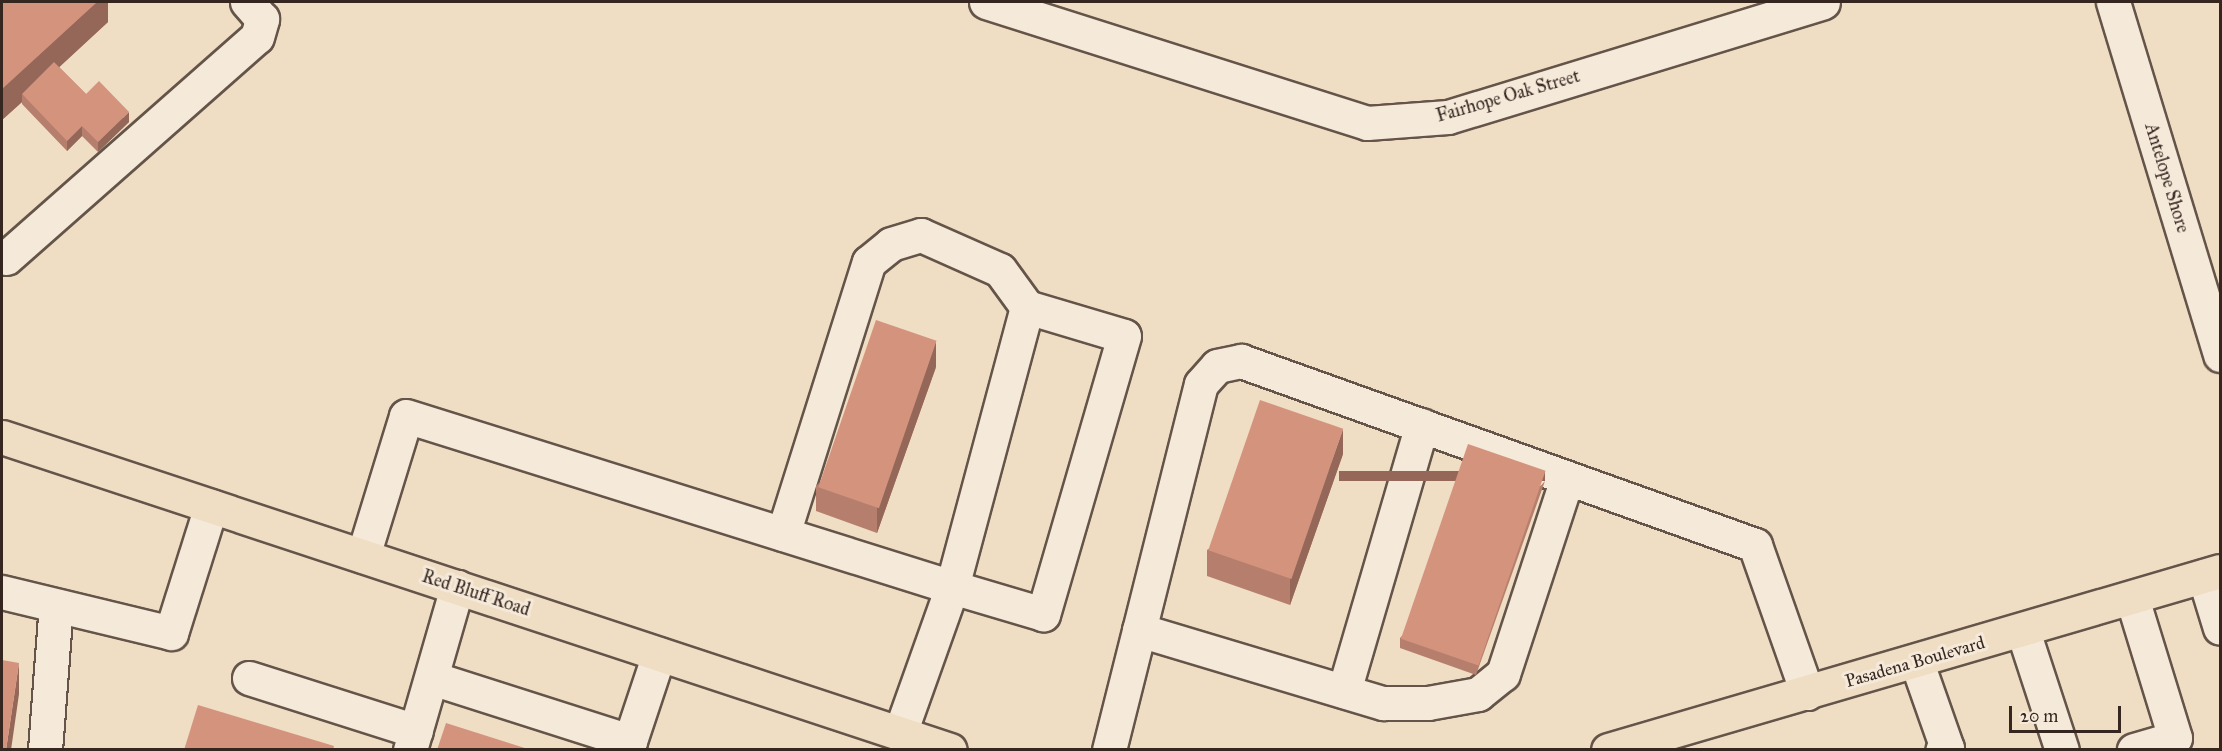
<!DOCTYPE html>
<html>
<head>
<meta charset="utf-8">
<style>
  body { margin:0 }
  #map { position:relative; width:2222px; height:751px; overflow:hidden; background:#efddc4; font-family:"IM FELL Great Primer",serif }
  div>[style] { position:absolute }
  .roads { filter:drop-shadow(2px 0 #645449) drop-shadow(-2px 0 #645449) drop-shadow(0 2px #645449) drop-shadow(0 -2px #645449) }
  .minor>* { height:33px; margin:-16.5px; padding:0 16.5px; transform-origin:16.5px; border-radius:16.5px; background:#f5e9d9 }
  .major>* { height:33px; margin:-16.5px; padding:0 16.5px; transform-origin:16.5px; border-radius:16.5px; background:#efddc4 }
  .wall>* { inset:0; background:#b67e6c }
  .shaded-wall>* { inset:0; background:#946758; transform-origin:0 0 }
  .building>* { inset:0; background:#d4937d; transform-origin:0 0 }
  span { translate:-50% -50%; white-space:nowrap; text-align:center; line-height:1.15; -webkit-text-stroke:6px #f5e9d9; paint-order:stroke }
  .street-label { font-size:18px; color:#352620 }
  .frame { position:absolute; inset:0; border:3px solid #352620; pointer-events:none }
  .scale { position:absolute; left:2009px; top:706px; width:112px; height:27px; box-sizing:border-box; border:3px solid #352620; border-top:0; padding-left:8px; font-size:18px; line-height:21px; white-space:nowrap; color:#352620; -webkit-text-stroke:4px #f5e9d9; paint-order:stroke }
</style>
</head>
<body>
<div id="map">
  <div class="roads">
    <div class="minor">
      <div style="left:986px;top:2px;width:400px;rotate:17.6deg"></div>
      <div style="left:1367px;top:123px;width:81px;rotate:-4.2deg"></div>
      <div style="left:1448px;top:117px;width:392px;rotate:-17deg"></div>
      <div style="left:2113px;top:2px;width:369px;rotate:73.1deg"></div>
      <div style="left:6px;top:258px;width:334px;rotate:-41.4deg"></div>
      <div style="left:257px;top:37px;width:19px;rotate:-74deg"></div>
      <div style="left:262px;top:19px;width:23px;rotate:-131deg"></div>
      <div style="left:1027px;top:307px;width:101px;rotate:16.6deg"></div>
      <div style="left:1124px;top:336px;width:290px;rotate:106.2deg"></div>
      <div style="left:1043px;top:614px;width:95px;rotate:-163.5deg"></div>
      <div style="left:952px;top:587px;width:290px;rotate:-75deg"></div>
      <div style="left:783px;top:534px;width:285px;rotate:-72.5deg"></div>
      <div style="left:869px;top:262px;width:28px;rotate:-39deg"></div>
      <div style="left:891px;top:244px;width:31px;rotate:-17deg"></div>
      <div style="left:921px;top:235px;width:86px;rotate:23.9deg"></div>
      <div style="left:1000px;top:270px;width:46px;rotate:53.9deg"></div>
      <div style="left:363px;top:556px;width:146px;rotate:-72.9deg"></div>
      <div style="left:406px;top:416px;width:572px;rotate:17.39deg"></div>
      <div style="left:952px;top:587px;width:155px;rotate:109.6deg"></div>
      <div style="left:2204px;top:576px;width:54px;rotate:72.9deg"></div>
      <div style="left:2px;top:592px;width:174px;rotate:13.6deg"></div>
      <div style="left:171px;top:633px;width:133px;rotate:-72.5deg"></div>
      <div style="left:2132px;top:598px;width:146px;rotate:72.9deg"></div>
      <div style="left:2175px;top:738px;width:43px;rotate:163.7deg"></div>
      <div style="left:1139px;top:630px;width:255px;rotate:16.7deg"></div>
      <div style="left:1383px;top:703px;width:45px"></div>
      <div style="left:1428px;top:703px;width:51px;rotate:-10.2deg"></div>
      <div style="left:1478px;top:694px;width:32px;rotate:-39deg"></div>
      <div style="left:1503px;top:674px;width:206px;rotate:-71.9deg"></div>
      <div style="left:2023px;top:631px;width:125px;rotate:71.9deg"></div>
      <div style="left:1917px;top:663px;width:90px;rotate:70.6deg"></div>
      <div style="left:1947px;top:748px;width:5px;rotate:158deg"></div>
      <div style="left:249px;top:678px;width:175px;rotate:17.6deg"></div>
      <div style="left:432px;top:678px;width:208px;rotate:17.7deg"></div>
      <div style="left:1344px;top:691px;width:277px;rotate:-73.7deg"></div>
      <div style="left:45px;top:750px;width:145px;rotate:-85.7deg"></div>
      <div style="left:410px;top:750px;width:170px;rotate:-73.9deg"></div>
      <div style="left:627px;top:750px;width:101px;rotate:-71.6deg"></div>
      <div style="left:1109px;top:750px;width:377px;rotate:-75.9deg"></div>
      <div style="left:1201px;top:384px;width:24px;rotate:-48deg"></div>
      <div style="left:1217px;top:366px;width:25px;rotate:-12deg"></div>
      <div style="left:1241px;top:361px;width:546px;rotate:19.7deg"></div>
      <div style="left:1755px;top:545px;width:157px;rotate:70.6deg"></div>
    </div>
    <div class="major">
      <div style="left:2px;top:437px;width:998px;rotate:18.27deg"></div>
      <div style="left:1608px;top:750px;width:638px;rotate:-16.3deg"></div>
    </div>
  </div>
  <div class="wall">
    <div style="clip-path:polygon(2px 2px,108px 2px,108px 22px,59px 67px,86px 94px,129px 122px,98px 152px,82px 136px,67px 151px,22px 104px,22px 102px,2px 120px)"></div>
    <div style="clip-path:polygon(936px 367px,877px 533px,816px 511px,816px 486px)"></div>
    <div style="clip-path:polygon(1343px 454px,1290px 605px,1207px 576px,1207px 550px)"></div>
    <div style="clip-path:polygon(1545px 481px,1476px 675px,1400px 648px,1400px 638px)"></div>
  </div>
  <div class="shaded-wall">
    <div style="clip-path:polygon(97px 2px,108px 2px,108px 22px,26px 98px,22px 94px,22px 102px,2px 120px,2px 89px)"></div>
    <div style="clip-path:polygon(129px 112px,129px 122px,98px 152px,98px 142px)"></div>
    <div style="clip-path:polygon(82px 126px,82px 136px,67px 151px,67px 141px)"></div>
    <div style="clip-path:polygon(936px 341px,936px 367px,877px 533px,877px 507px)"></div>
    <div style="clip-path:polygon(1343px 429px,1343px 454px,1290px 605px,1290px 579px)"></div>
    <div style="left:1545px;top:471px;width:10px;height:206px;rotate:90deg"></div>
    <div style="clip-path:polygon(19px 663px,19px 694px,11px 750px,6px 750px)"></div>
  </div>
  <div class="building">
    <div style="clip-path:polygon(2px 2px,97px 2px,2px 89px)"></div>
    <div style="clip-path:polygon(54px 62px,86px 94px,99px 81px,129px 112px,98px 142px,82px 126px,67px 141px,22px 94px)"></div>
    <div style="left:876px;top:320px;width:64px;height:177px;rotate:19deg"></div>
    <div style="left:1260px;top:400px;width:88px;height:159px;rotate:19deg"></div>
    <div style="left:1468px;top:444px;width:82px;height:206px;rotate:19deg"></div>
    <div style="clip-path:polygon(2px 660px,19px 663px,6px 750px,2px 750px)"></div>
    <div style="clip-path:polygon(198px 705px,334px 746px,333px 750px,184px 750px)"></div>
    <div style="clip-path:polygon(446px 723px,531px 750px,437px 750px)"></div>
  </div>
  <div class="street-label">
    <span style="left:1508px;top:96px;rotate:-16deg">Fairhope Oak Street</span>
    <span style="left:2167px;top:178px;rotate:73deg">Antelope Shore</span>
    <span style="left:476px;top:593px;rotate:18deg">Red Bluff Road</span>
    <span style="left:1915px;top:662px;rotate:-16deg">Pasadena Boulevard</span>
  </div>
  <div class="frame"></div>
  <div class="scale">20 m</div>
</div>
</body>
</html>
